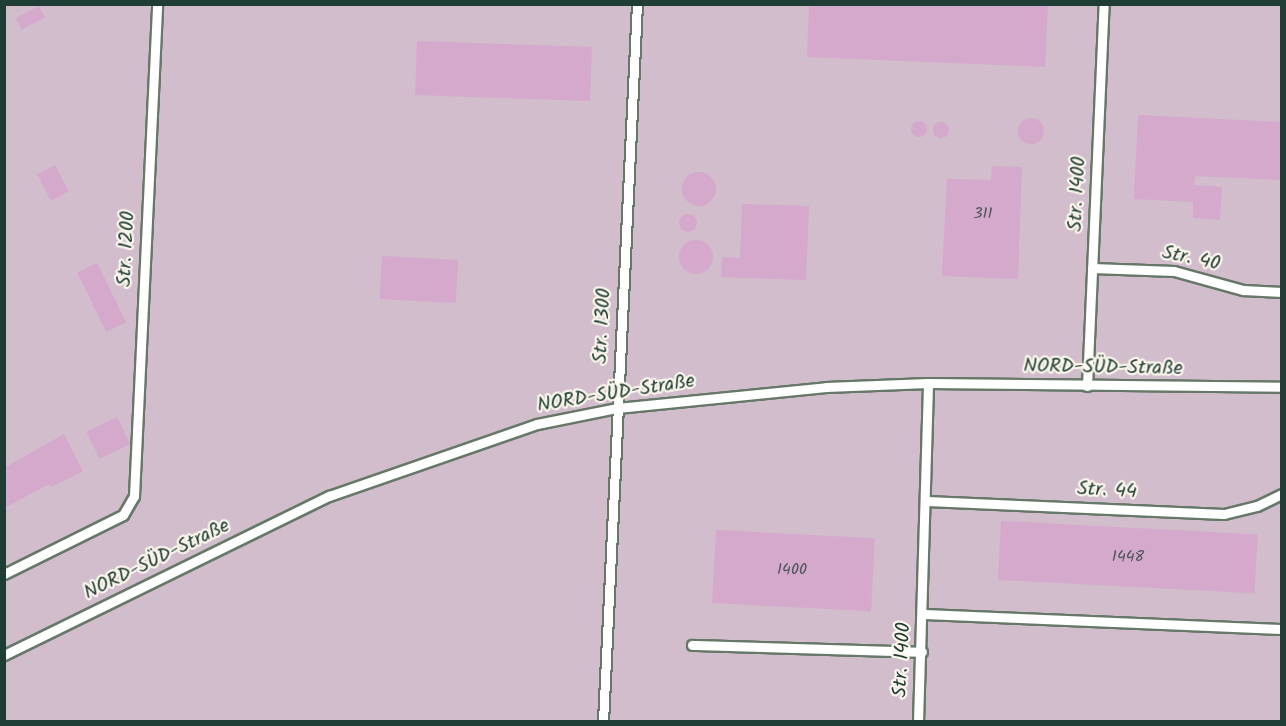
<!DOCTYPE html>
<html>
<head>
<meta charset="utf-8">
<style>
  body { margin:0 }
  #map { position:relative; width:1286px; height:726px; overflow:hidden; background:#ebe5c6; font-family:Kalam,sans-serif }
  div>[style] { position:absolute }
  .industrial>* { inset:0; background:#d1bdcc; transform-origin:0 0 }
  .building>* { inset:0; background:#d4a9cc; transform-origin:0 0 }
  .round { border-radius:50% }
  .roads { filter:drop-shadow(2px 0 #667867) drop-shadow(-2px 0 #667867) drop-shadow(0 2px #667867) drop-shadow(0 -2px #667867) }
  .service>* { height:9px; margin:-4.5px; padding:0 4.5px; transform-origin:4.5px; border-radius:4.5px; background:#fff }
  span { translate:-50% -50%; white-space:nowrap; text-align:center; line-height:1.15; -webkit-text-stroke:4.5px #fbf7ec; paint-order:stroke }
  .number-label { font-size:16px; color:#4c585a }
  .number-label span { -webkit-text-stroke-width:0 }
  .street-label { font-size:20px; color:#1f3d34 }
  .frame { position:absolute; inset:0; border:6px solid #1f3d34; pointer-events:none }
</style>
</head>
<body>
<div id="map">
  <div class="industrial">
    <div style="left:5px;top:5px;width:1276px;height:716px"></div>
  </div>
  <div class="building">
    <div style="clip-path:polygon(809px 4px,1048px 4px,1045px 67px,807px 57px)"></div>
    <div style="left:39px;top:6px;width:13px;height:26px;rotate:63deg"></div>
    <div style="left:417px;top:41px;width:175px;height:54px;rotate:2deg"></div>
    <div style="clip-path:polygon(1138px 115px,1282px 122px,1282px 180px,1195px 176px,1194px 185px,1222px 187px,1220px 220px,1193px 218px,1193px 202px,1134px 199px)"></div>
    <div class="round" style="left:1018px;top:118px;width:26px;height:26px"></div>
    <div class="round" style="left:911px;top:121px;width:16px;height:16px"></div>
    <div class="round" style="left:933px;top:122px;width:16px;height:16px"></div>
    <div style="left:55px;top:165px;width:30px;height:20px;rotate:63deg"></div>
    <div style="clip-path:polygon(992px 166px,1022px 167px,1018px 279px,942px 276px,947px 179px,991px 180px)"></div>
    <div class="round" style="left:682px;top:172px;width:34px;height:34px"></div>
    <div style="clip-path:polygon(742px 204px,809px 206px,806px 280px,721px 277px,722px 257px,740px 258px)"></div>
    <div class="round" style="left:679px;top:214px;width:18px;height:18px"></div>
    <div class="round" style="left:679px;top:240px;width:34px;height:34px"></div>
    <div style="left:382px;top:256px;width:76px;height:43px;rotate:3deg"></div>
    <div style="left:97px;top:263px;width:66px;height:22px;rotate:64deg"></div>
    <div style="left:117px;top:417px;width:30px;height:34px;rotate:64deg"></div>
    <div style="clip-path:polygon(64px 434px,83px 471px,51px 487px,49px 484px,4px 508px,4px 468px)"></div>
    <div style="left:1001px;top:521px;width:257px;height:59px;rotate:3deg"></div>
    <div style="left:716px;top:530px;width:159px;height:73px;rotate:3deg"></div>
  </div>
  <div class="roads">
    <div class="service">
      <div style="left:1092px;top:268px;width:82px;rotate:2.1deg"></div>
      <div style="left:1174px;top:271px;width:72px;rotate:15.4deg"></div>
      <div style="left:1243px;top:290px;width:39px;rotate:3deg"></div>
      <div style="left:1087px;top:386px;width:382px;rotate:-87.5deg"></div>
      <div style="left:927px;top:501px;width:297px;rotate:2.5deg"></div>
      <div style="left:1224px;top:514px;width:34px;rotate:-14deg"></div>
      <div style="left:1257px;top:506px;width:28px;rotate:-26deg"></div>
      <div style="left:4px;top:574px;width:133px;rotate:-26.4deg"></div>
      <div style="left:123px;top:515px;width:22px;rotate:-60deg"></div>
      <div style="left:134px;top:496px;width:493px;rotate:-87.3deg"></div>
      <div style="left:923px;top:614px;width:359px;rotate:2.4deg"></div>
      <div style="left:692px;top:645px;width:230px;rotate:1.7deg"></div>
      <div style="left:4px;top:655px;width:362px;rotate:-26.1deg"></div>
      <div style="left:329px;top:496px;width:220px;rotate:-19.1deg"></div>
      <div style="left:537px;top:424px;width:82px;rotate:-11.3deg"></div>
      <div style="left:617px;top:408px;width:210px;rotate:-5.7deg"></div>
      <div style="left:826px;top:387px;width:102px;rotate:-2.2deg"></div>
      <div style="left:928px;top:383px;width:354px;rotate:0.6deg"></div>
      <div style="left:603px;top:722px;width:719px;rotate:-87.29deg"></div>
      <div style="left:918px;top:722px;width:339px;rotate:-88.3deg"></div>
    </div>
  </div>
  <div class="number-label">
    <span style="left:983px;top:214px">311</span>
    <span style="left:1128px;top:557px">1448</span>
    <span style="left:792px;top:570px">1400</span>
  </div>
  <div class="street-label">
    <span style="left:1078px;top:194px;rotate:-87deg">Str. 1400</span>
    <span style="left:127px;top:249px;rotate:-87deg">Str. 1200</span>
    <span style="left:1191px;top:259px;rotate:12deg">Str. 40</span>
    <span style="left:603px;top:326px;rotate:-87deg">Str. 1300</span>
    <span style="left:1103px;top:368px;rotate:1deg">NORD-SÜD-Straße</span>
    <span style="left:616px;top:394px;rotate:-9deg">NORD-SÜD-Straße</span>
    <span style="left:1107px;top:491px;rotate:3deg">Str. 44</span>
    <span style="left:157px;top:560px;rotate:-26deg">NORD-SÜD-Straße</span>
    <span style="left:903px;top:660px;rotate:-87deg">Str. 1400</span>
  </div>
  <div class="frame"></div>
</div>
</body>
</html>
